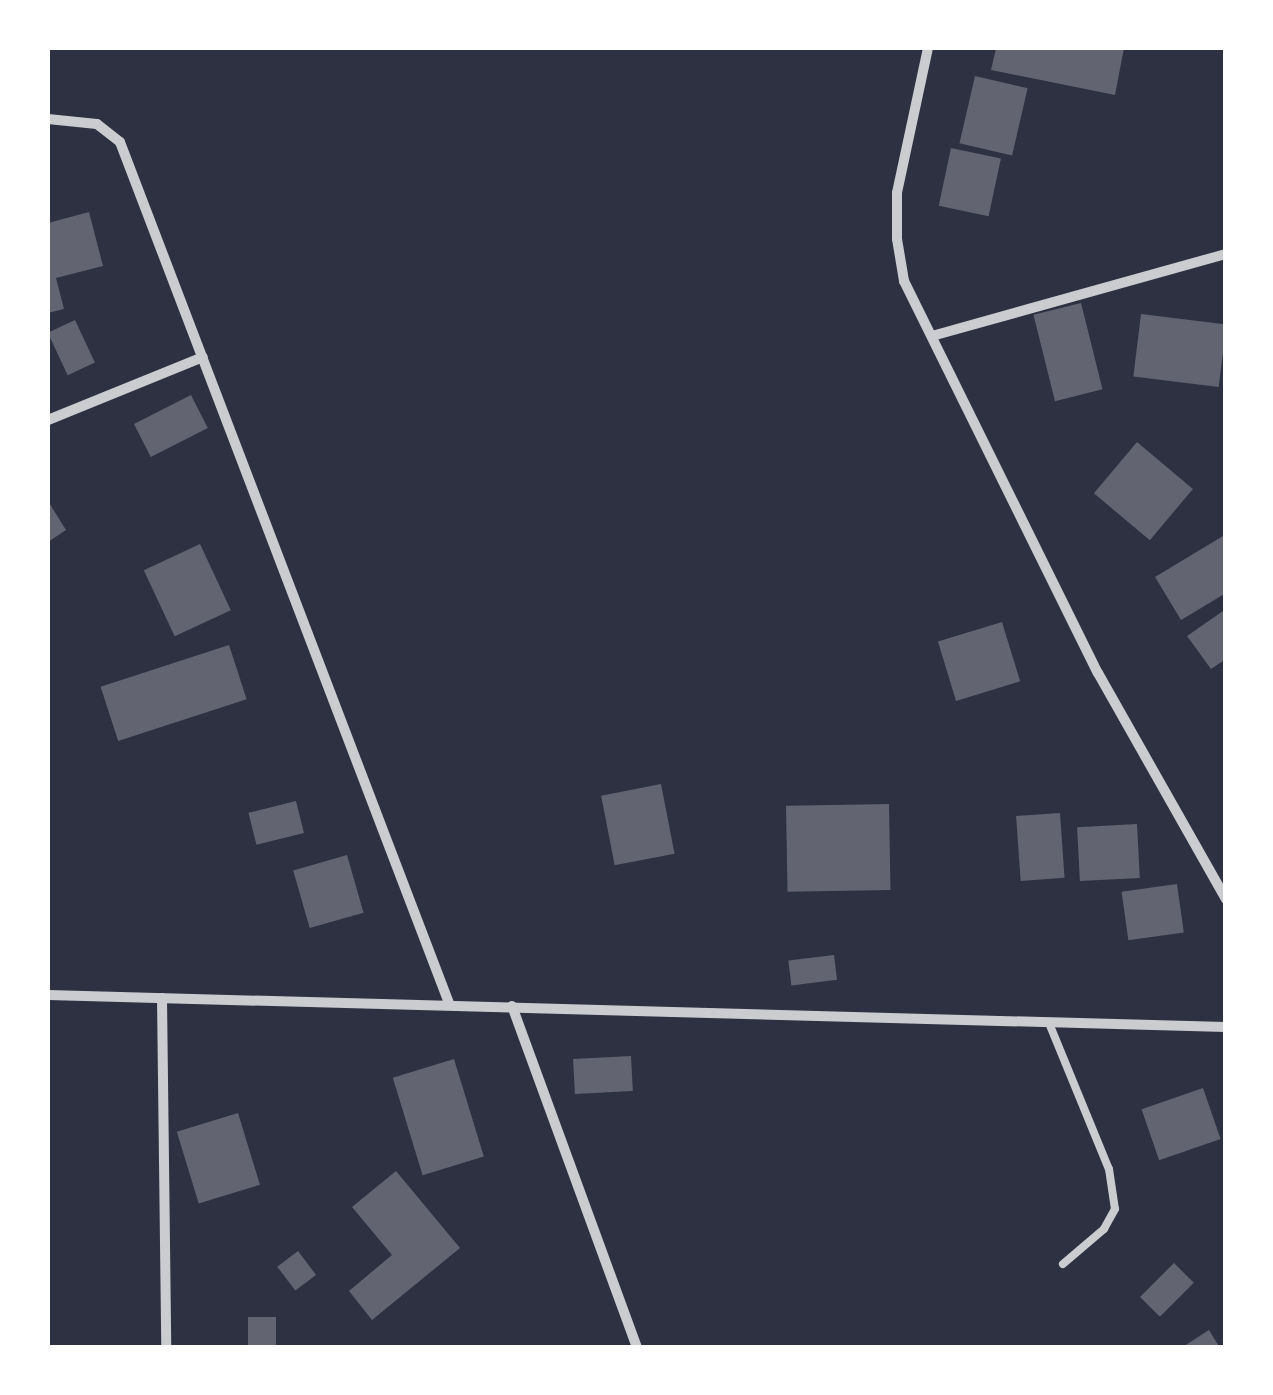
<!DOCTYPE html>
<html>
<head>
<meta charset="utf-8">
<style>
  body { margin:0 }
  #map { position:relative; width:1273px; height:1395px; overflow:hidden; background:#2d3142; font-family:"Varela Round",sans-serif }
  div>[style] { position:absolute }
  .building>* { inset:0; background:#626471; transform-origin:0 0 }
  .service>* { height:8px; margin:-4px; padding:0 4px; transform-origin:4px; border-radius:4px; background:#caccd0 }
  .minor>* { height:10px; margin:-5px; padding:0 5px; transform-origin:5px; border-radius:5px; background:#caccd0 }
  span { translate:-50% -50%; white-space:nowrap; text-align:center; line-height:1.15; -webkit-text-stroke:9px #fff; paint-order:stroke }
  .frame { position:absolute; inset:0; border:50px solid #fff; pointer-events:none }
</style>
</head>
<body>
<div id="map">
  <div class="building">
    <div style="clip-path:polygon(996px 48px,1124px 48px,1115px 95px,991px 70px)"></div>
    <div style="left:975px;top:76px;width:54px;height:69px;rotate:13deg"></div>
    <div style="left:951px;top:148px;width:51px;height:59px;rotate:12deg"></div>
    <div style="clip-path:polygon(89px 212px,103px 266px,56px 278px,64px 309px,48px 313px,48px 223px)"></div>
    <div style="left:1081px;top:303px;width:89px;height:49px;rotate:76deg"></div>
    <div style="left:1141px;top:314px;width:86px;height:63px;rotate:7deg"></div>
    <div style="left:75px;top:320px;width:47px;height:30px;rotate:65deg"></div>
    <div style="left:191px;top:395px;width:37px;height:64px;rotate:63deg"></div>
    <div style="left:1137px;top:442px;width:73px;height:67px;rotate:40deg"></div>
    <div style="clip-path:polygon(48px 501px,66px 530px,48px 542px)"></div>
    <div style="clip-path:polygon(1223px 536px,1226px 593px,1181px 620px,1155px 577px)"></div>
    <div style="left:200px;top:544px;width:73px;height:62px;rotate:65deg"></div>
    <div style="clip-path:polygon(1226px 609px,1226px 659px,1211px 669px,1187px 636px)"></div>
    <div style="left:1002px;top:622px;width:62px;height:67px;rotate:73deg"></div>
    <div style="left:229px;top:645px;width:57px;height:135px;rotate:72deg"></div>
    <div style="left:661px;top:784px;width:71px;height:61px;rotate:79deg"></div>
    <div style="left:296px;top:801px;width:33px;height:49px;rotate:76deg"></div>
    <div style="left:889px;top:804px;width:86px;height:103px;rotate:89deg"></div>
    <div style="left:1060px;top:813px;width:65px;height:44px;rotate:86deg"></div>
    <div style="left:1137px;top:824px;width:54px;height:60px;rotate:87deg"></div>
    <div style="left:347px;top:855px;width:60px;height:56px;rotate:74deg"></div>
    <div style="left:1177px;top:884px;width:49px;height:56px;rotate:82deg"></div>
    <div style="left:834px;top:955px;width:25px;height:46px;rotate:83deg"></div>
    <div style="left:631px;top:1056px;width:35px;height:58px;rotate:87deg"></div>
    <div style="left:454px;top:1059px;width:102px;height:64px;rotate:73deg"></div>
    <div style="left:1203px;top:1088px;width:54px;height:65px;rotate:71deg"></div>
    <div style="left:238px;top:1113px;width:75px;height:64px;rotate:73deg"></div>
    <div style="clip-path:polygon(396px 1171px,460px 1248px,372px 1320px,349px 1291px,392px 1255px,352px 1207px)"></div>
    <div style="left:298px;top:1251px;width:30px;height:26px;rotate:53deg"></div>
    <div style="left:1174px;top:1263px;width:28px;height:48px;rotate:45deg"></div>
    <div style="left:248px;top:1317px;width:28px;height:31px"></div>
    <div style="clip-path:polygon(1209px 1330px,1220px 1348px,1181px 1348px)"></div>
  </div>
  <div class="service">
    <div style="left:1049px;top:1023px;width:158px;rotate:67.7deg"></div>
    <div style="left:1109px;top:1169px;width:40px;rotate:81.5deg"></div>
    <div style="left:1115px;top:1209px;width:23px;rotate:119deg"></div>
    <div style="left:1104px;top:1229px;width:54px;rotate:139.5deg"></div>
  </div>
  <div class="minor">
    <div style="left:928px;top:48px;width:148px;rotate:102.1deg"></div>
    <div style="left:897px;top:193px;width:46px;rotate:90deg"></div>
    <div style="left:897px;top:239px;width:43px;rotate:80.5deg"></div>
    <div style="left:904px;top:281px;width:437px;rotate:63.7deg"></div>
    <div style="left:1098px;top:673px;width:260px;rotate:60.5deg"></div>
    <div style="left:48px;top:119px;width:49px;rotate:5.8deg"></div>
    <div style="left:97px;top:124px;width:29px;rotate:38deg"></div>
    <div style="left:120px;top:142px;width:922px;rotate:69.09deg"></div>
    <div style="left:932px;top:336px;width:305px;rotate:-15.6deg"></div>
    <div style="left:48px;top:420px;width:167px;rotate:-22.1deg"></div>
    <div style="left:48px;top:995px;width:1178px;rotate:1.56deg"></div>
    <div style="left:162px;top:998px;width:350px;rotate:89.3deg"></div>
    <div style="left:512px;top:1006px;width:364px;rotate:69.9deg"></div>
  </div>
  <div class="frame"></div>
</div>
</body>
</html>
